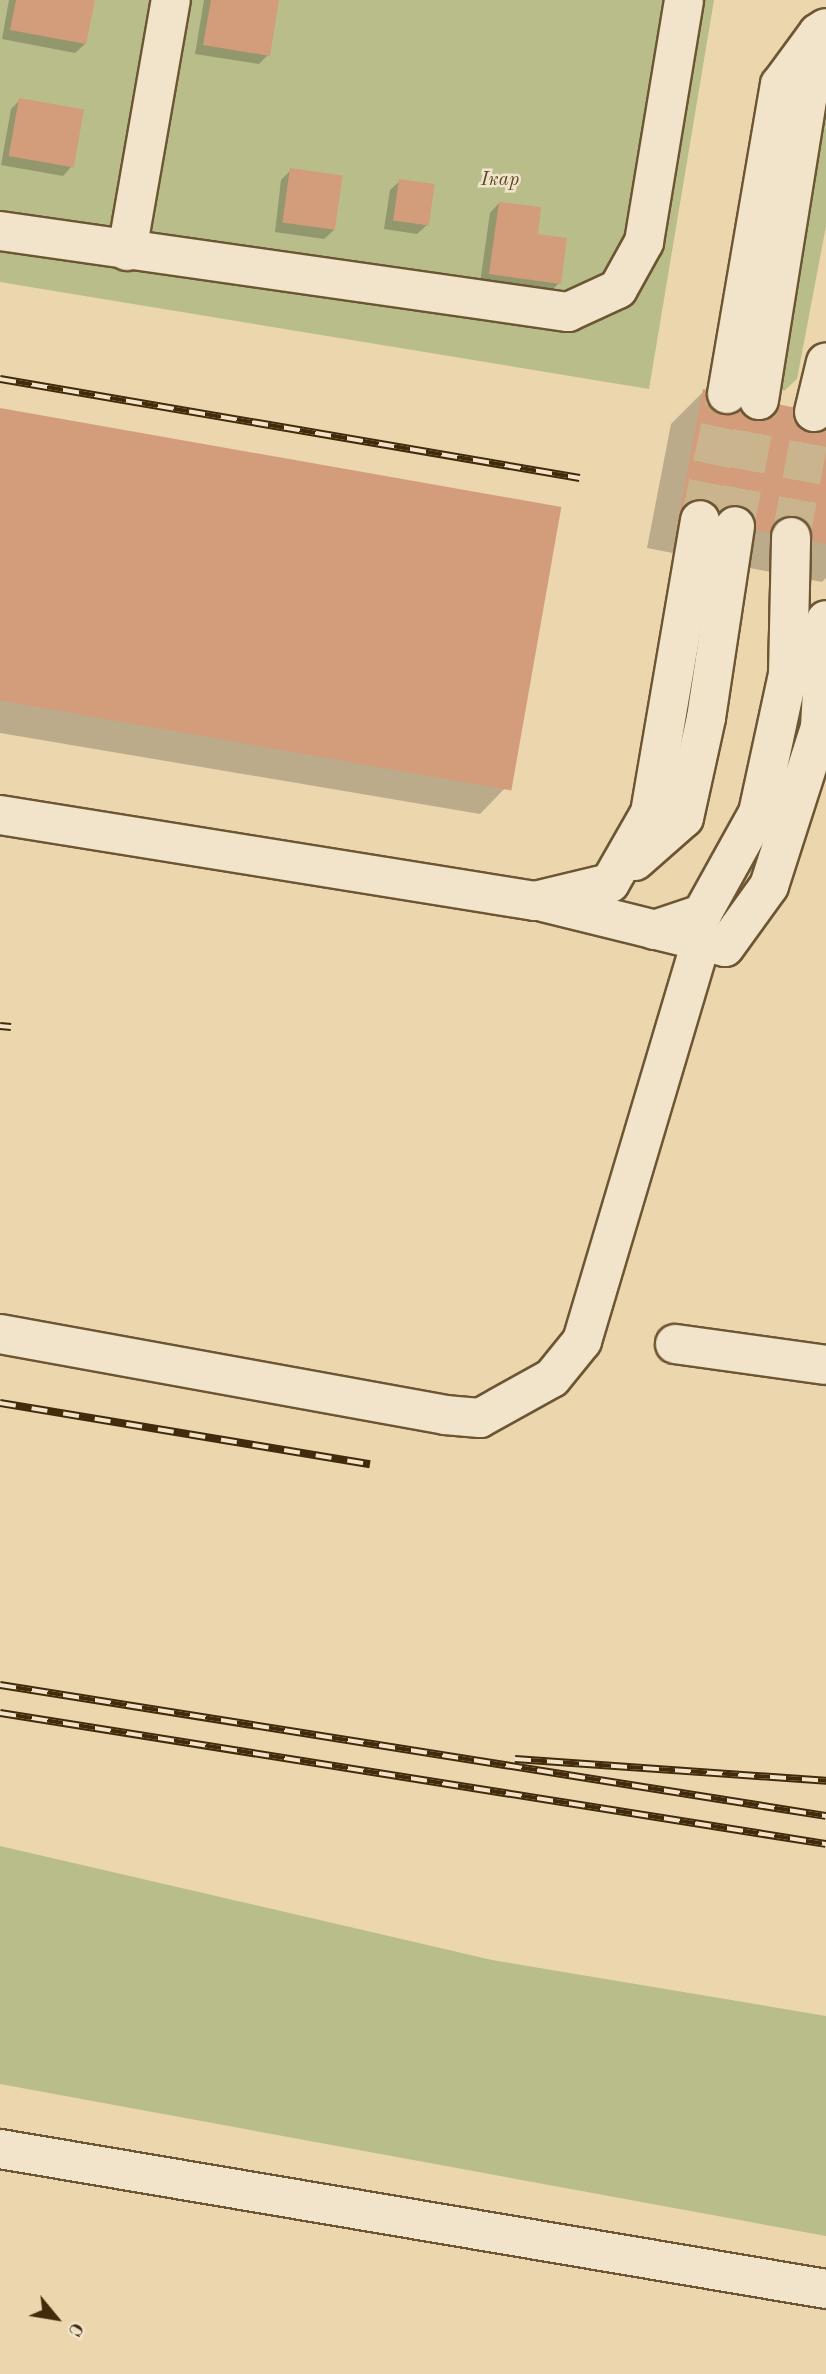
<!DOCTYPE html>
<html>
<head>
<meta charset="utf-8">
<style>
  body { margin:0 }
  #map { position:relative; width:826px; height:2374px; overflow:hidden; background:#ebd6ae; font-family:"Old Standard TT",serif }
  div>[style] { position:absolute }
  .green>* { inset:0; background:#b8bd8a }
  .shadow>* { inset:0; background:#0003 }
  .building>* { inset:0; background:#d39d7c; transform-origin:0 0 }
  .minor-tunnel>* { height:38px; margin-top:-19px; transform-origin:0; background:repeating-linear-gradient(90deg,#c9b48d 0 38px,transparent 0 57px) }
  .roads { filter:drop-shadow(2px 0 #6c5633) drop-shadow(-2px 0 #6c5633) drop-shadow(0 2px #6c5633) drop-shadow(0 -2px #6c5633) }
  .minor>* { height:38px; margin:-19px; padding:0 19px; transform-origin:19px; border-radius:19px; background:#f2e4ca }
  .rail>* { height:8px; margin-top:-4px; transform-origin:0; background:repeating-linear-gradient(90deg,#f2e4ca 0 16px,#412b0a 0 32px); box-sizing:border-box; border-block:2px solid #412b0a }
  span { translate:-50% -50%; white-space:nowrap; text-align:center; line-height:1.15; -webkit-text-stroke:5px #f2e4ca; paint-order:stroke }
  .park-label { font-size:19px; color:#594824; font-style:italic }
  .north { position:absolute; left:21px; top:2283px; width:70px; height:70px; -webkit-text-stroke:5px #f2e4ca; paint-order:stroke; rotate:120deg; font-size:19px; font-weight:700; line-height:28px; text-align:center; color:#412b0a }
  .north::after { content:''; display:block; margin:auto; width:24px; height:32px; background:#412b0a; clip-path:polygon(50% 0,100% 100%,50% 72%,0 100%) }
</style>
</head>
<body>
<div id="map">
  <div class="green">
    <div style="clip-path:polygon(0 0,714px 0,649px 389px,0 282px)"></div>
    <div style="clip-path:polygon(826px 111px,826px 226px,797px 379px,784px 391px,773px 382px,818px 115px)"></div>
    <div style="clip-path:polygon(0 1846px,492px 1960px,826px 2016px,826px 2236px,0 2084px)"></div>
  </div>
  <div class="shadow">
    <div style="clip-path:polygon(9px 0,93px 0,85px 44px,75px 53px,2px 39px)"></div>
    <div style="clip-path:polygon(204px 0,278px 0,268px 55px,259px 64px,195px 54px)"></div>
    <div style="clip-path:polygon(20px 100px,72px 166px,63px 176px,1px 165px,11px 109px)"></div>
    <div style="clip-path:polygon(291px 170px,334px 230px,324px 239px,275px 232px,281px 180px)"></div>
    <div style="clip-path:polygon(400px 181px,427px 225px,417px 234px,384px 229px,390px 190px)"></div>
    <div style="clip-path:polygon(499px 203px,536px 236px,559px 283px,550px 292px,480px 283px,490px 213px)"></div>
    <div style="clip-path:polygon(704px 391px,826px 415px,826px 578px,822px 582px,647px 548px,671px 424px)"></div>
    <div style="clip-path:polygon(0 410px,512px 781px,480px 814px,0 733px)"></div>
  </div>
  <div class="building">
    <div style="clip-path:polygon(16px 0,95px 0,86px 44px,10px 30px)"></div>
    <div style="clip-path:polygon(211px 0,279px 0,270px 56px,203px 45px)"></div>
    <div style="left:19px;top:98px;width:66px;height:59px;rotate:10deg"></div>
    <div style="left:290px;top:168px;width:53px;height:55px;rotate:8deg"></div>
    <div style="left:399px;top:179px;width:36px;height:42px;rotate:8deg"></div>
    <div style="clip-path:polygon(499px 202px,541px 207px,538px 234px,567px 238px,561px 284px,489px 274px)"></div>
    <div style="clip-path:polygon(703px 389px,826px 414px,826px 544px,679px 515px)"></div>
    <div style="left:0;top:408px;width:570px;height:288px;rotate:10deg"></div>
  </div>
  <div class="minor-tunnel">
    <div style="left:700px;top:520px;width:129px;rotate:-77.9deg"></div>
    <div style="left:735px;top:526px;width:128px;rotate:-79.2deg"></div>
    <div style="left:791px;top:537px;width:127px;rotate:-79.6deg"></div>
  </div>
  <div class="roads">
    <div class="minor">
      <div style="left:0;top:231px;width:574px;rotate:8.12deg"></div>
      <div style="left:568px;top:312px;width:55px;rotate:-24.7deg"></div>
      <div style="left:618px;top:289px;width:54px;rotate:-61deg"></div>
      <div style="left:644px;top:242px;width:245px;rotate:-80.6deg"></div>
      <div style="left:127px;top:251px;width:255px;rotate:-80.1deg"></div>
      <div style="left:727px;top:394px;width:314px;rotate:-80.3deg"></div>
      <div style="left:780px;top:85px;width:64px;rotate:-53.8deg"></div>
      <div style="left:818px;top:33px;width:9px;rotate:-32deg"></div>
      <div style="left:759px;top:400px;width:366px;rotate:-80.9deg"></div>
      <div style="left:814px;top:412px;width:51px;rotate:-76.5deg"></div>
      <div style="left:0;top:815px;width:542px;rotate:9.13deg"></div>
      <div style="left:535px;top:901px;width:77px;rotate:-13.5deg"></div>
      <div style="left:610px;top:883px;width:81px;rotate:-60.3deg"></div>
      <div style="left:650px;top:813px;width:297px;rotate:-80.3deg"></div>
      <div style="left:635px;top:861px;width:65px;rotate:-41.3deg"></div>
      <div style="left:684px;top:818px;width:102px;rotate:-77.6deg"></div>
      <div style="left:706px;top:718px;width:194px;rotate:-81.4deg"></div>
      <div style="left:543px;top:902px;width:187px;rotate:13.9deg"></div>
      <div style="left:725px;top:947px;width:75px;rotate:-54.2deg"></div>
      <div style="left:769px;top:886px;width:167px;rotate:-72.2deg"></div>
      <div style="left:820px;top:727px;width:107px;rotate:-86.8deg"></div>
      <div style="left:654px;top:930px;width:51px;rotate:-18.4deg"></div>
      <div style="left:702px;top:914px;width:115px;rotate:-61deg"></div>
      <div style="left:758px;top:813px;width:142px;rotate:-77.8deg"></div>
      <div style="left:788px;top:674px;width:137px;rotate:-88.7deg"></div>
      <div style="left:0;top:1334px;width:452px;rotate:10.3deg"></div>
      <div style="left:445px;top:1415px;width:35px;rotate:5deg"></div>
      <div style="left:480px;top:1418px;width:82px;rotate:-29.1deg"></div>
      <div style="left:552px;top:1378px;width:48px;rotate:-51deg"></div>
      <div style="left:582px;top:1341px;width:417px;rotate:-73.4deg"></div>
      <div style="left:675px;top:1344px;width:152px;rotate:7.9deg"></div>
      <div style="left:0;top:2149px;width:838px;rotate:9.62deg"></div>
    </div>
  </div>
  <div class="rail">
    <div style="left:0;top:379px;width:588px;rotate:9.69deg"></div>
    <div style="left:0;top:1026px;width:11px;rotate:5deg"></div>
    <div style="left:0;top:1403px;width:375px;rotate:9.4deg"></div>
    <div style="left:0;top:1685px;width:836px;rotate:9.01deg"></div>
    <div style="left:0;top:1713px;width:836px;rotate:9.01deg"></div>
    <div style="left:515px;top:1759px;width:312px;rotate:4deg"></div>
  </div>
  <div class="park-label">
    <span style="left:500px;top:181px">Ікар</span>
  </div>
  <div class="north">С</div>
</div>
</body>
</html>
